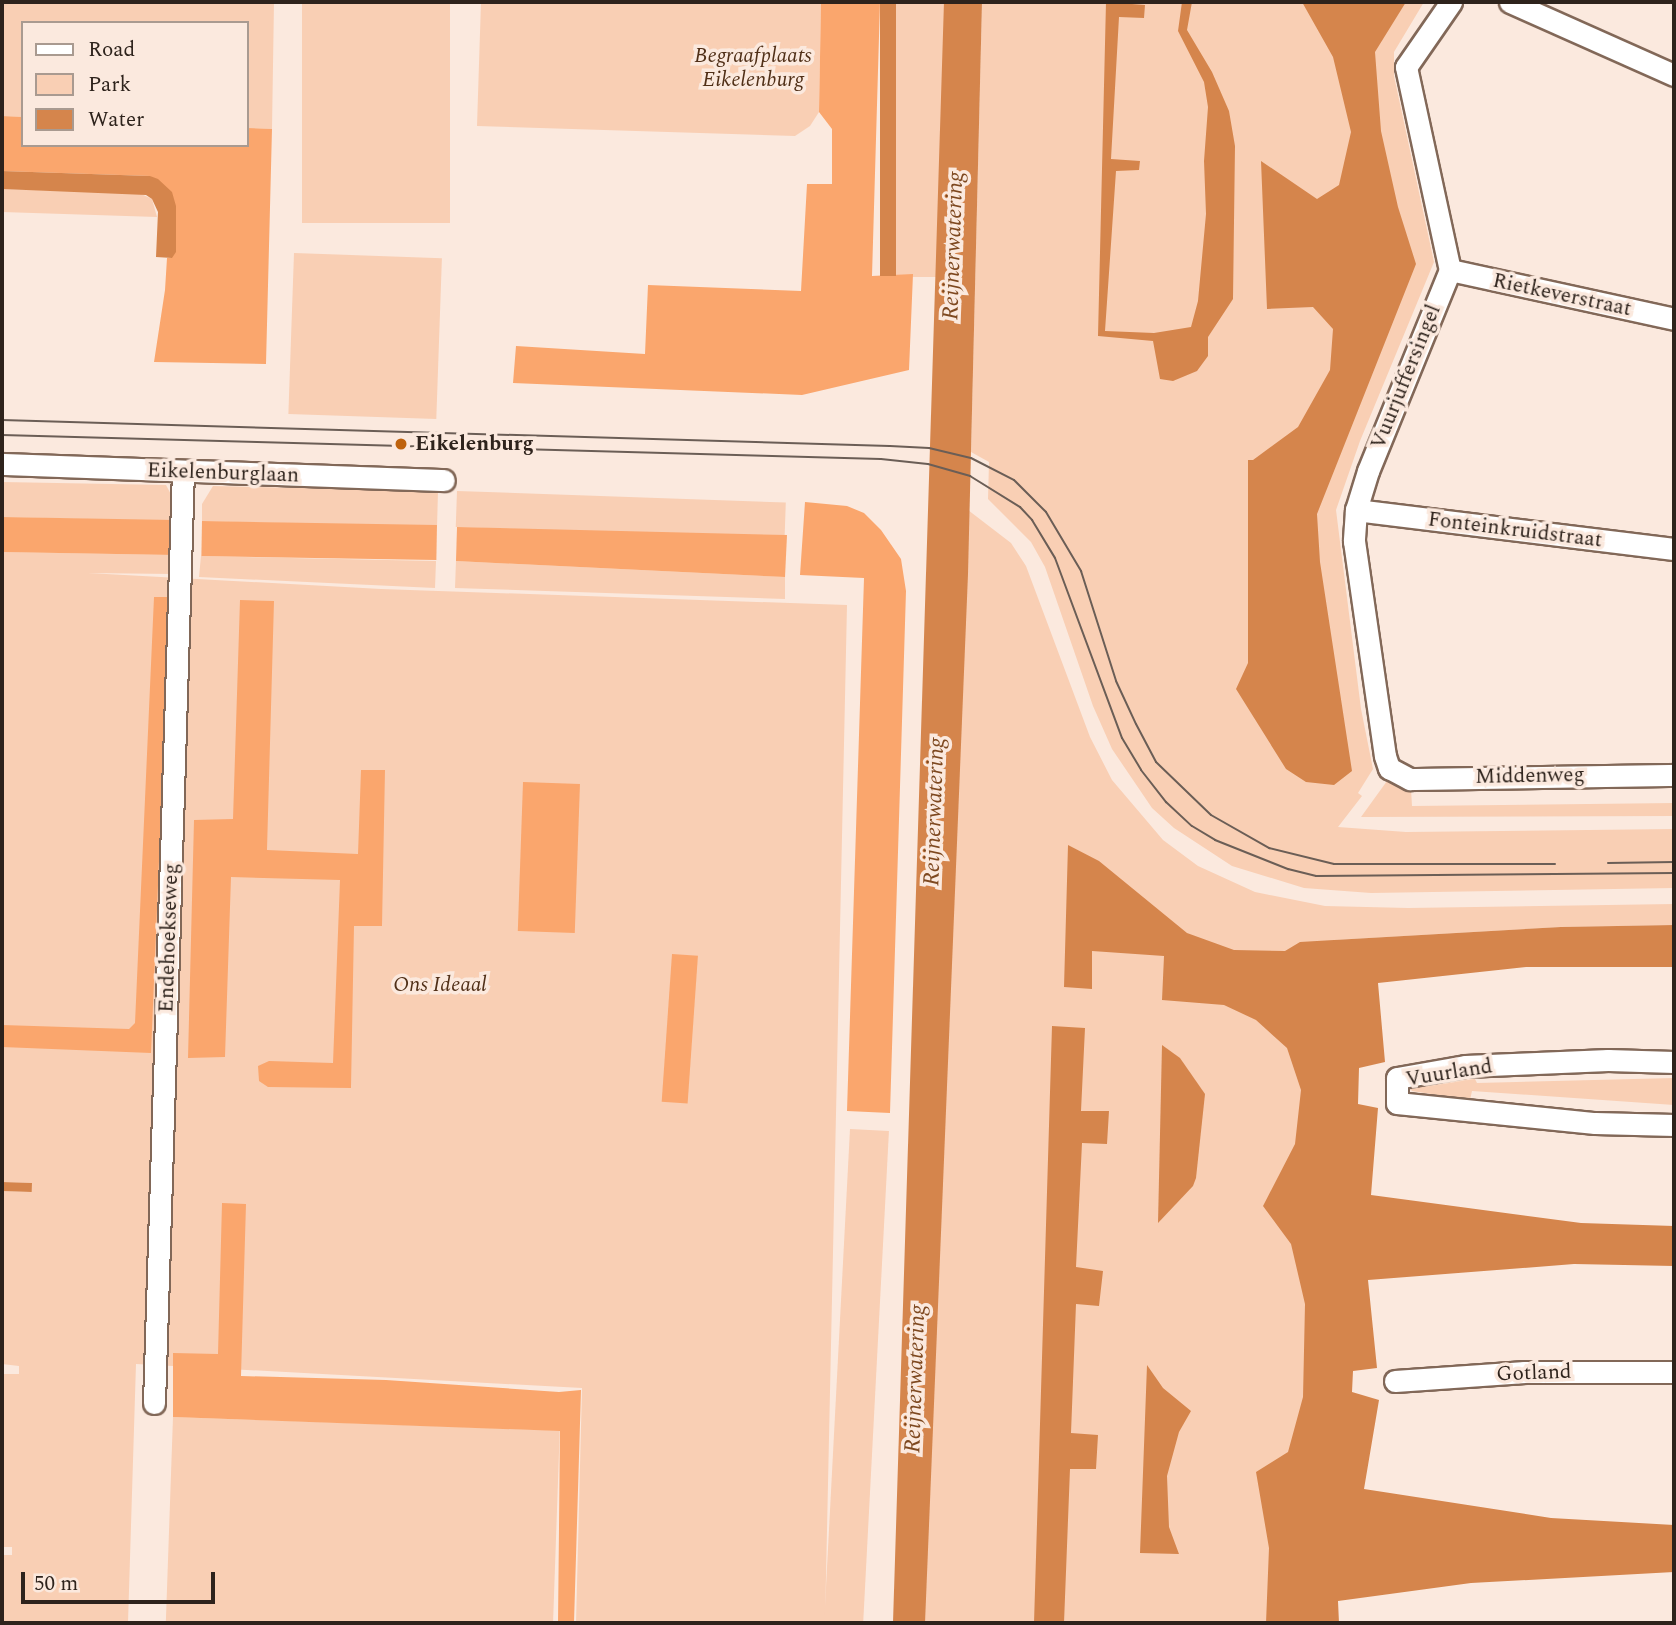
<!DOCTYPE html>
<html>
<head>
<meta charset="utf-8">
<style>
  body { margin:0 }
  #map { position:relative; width:1676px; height:1625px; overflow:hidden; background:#fbe9de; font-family:Spectral,serif }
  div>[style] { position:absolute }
  .green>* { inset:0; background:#f9cfb4; transform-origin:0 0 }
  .forest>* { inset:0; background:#faa66d; transform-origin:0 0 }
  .water>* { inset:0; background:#d5854c; transform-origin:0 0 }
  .roads { filter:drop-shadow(2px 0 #826858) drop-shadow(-2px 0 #826858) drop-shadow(0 2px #826858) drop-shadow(0 -2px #826858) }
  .minor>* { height:21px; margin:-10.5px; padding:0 10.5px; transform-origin:10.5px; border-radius:10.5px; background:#fff }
  .tram>* { height:2px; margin:-1px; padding:0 1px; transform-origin:1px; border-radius:1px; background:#6b5e56 }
  .dots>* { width:19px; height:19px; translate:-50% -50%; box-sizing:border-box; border:4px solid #fbe9de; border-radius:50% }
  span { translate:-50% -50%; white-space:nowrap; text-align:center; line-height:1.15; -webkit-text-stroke:7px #fbe9de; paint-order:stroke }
  .park-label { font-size:21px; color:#502f17; font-style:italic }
  .street-label { font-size:21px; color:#2e231c }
  .poi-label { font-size:21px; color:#2e231c; font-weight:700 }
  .left { translate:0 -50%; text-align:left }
  .water-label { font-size:23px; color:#7e481f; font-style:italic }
  .frame { position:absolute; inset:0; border:4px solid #2e231c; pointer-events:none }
  .legend { position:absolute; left:21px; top:21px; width:228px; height:126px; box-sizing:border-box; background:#fbe9de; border:2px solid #a99a90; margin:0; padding:9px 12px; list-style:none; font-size:21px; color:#2e231c }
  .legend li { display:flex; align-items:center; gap:14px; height:35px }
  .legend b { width:35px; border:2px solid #a99a90 }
  .scale { position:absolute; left:21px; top:1572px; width:194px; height:32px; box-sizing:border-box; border:4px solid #2e231c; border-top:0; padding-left:9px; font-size:21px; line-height:24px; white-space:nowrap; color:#2e231c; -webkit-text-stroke:5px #fbe9de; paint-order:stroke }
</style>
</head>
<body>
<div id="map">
  <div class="green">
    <div style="clip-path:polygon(2px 2px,274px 2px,272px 129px,247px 128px,247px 23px,23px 23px,23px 117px,2px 116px)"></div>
    <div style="left:302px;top:2px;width:148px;height:221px"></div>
    <div style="clip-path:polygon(481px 2px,821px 2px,819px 112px,810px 126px,795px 136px,477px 126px)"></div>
    <div style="left:896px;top:2px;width:48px;height:275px"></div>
    <div style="clip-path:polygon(982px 2px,1424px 2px,1394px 52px,1394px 76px,1434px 262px,1360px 441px,1336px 510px,1361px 709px,1373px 769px,1358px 793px,1362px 796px,1338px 827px,1406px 832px,1674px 829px,1674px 888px,1371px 893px,1304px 888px,1232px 866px,1174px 828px,1152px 808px,1112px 749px,1093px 706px,1045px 567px,1031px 542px,988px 499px,989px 462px,971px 452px)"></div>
    <div style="clip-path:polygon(2px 189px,139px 193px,152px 199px,157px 217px,2px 212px)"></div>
    <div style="left:294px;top:253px;width:148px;height:161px;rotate:2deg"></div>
    <div style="clip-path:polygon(2px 482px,166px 485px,175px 502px,174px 521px,2px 517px)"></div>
    <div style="clip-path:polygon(213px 486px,438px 491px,437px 527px,202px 521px,202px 504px)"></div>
    <div style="left:457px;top:491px;width:329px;height:36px;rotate:2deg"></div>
    <div style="clip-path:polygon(968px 510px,1011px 543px,1026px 566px,1090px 737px,1112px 780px,1163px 840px,1198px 866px,1255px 892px,1325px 906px,1408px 908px,1674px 904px,1674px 925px,1561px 927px,1334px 940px,1318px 991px,1307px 1623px,918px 1623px)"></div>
    <div style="clip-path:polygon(2px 552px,172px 555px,172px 574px,88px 573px,381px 589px,847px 605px,825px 1623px,576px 1623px,582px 1388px,136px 1364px,128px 1623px,2px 1623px,2px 1555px,12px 1555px,12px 1547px,2px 1547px,2px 1374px,19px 1374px,19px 1366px,2px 1364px,2px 1191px,30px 1192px,32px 1183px,2px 1182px)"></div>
    <div style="clip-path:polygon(201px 556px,436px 561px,435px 588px,199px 577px)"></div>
    <div style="clip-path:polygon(456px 561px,785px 577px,785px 599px,455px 588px)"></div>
    <div style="clip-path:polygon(1387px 781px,1411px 789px,1412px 806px,1674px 803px,1674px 816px,1361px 817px)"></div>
    <div style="clip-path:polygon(1474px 1077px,1477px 1083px,1674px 1078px,1674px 1105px,1472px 1091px,1470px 1100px,1412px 1091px,1409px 1087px,1411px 1082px)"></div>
    <div style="left:850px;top:1129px;width:39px;height:494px;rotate:3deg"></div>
    <div style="left:173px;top:1417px;width:387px;height:206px;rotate:2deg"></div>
  </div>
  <div class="forest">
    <div style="clip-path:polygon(821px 2px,880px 2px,872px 276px,913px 274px,909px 370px,802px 395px,513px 383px,516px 346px,645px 354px,648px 285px,801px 291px,807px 184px,832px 184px,832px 129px,819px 112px)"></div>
    <div style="clip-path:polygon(2px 116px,23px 117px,23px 145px,247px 145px,247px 128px,272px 129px,266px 364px,154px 362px,165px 290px,167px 258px,172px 258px,150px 176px,2px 171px)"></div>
    <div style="clip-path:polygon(805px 502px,847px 506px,864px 513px,881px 530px,901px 559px,906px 591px,890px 1113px,847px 1111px,864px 578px,800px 575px)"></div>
    <div style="left:2px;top:517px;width:172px;height:35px;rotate:1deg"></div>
    <div style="left:202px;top:521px;width:235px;height:35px;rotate:1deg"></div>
    <div style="clip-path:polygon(457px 527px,787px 535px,785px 577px,456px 561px)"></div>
    <div style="clip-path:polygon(154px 597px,170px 597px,151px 1053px,2px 1047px,2px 1025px,129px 1029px,135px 1023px)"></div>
    <div style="clip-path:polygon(240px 600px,274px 601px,267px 850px,358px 854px,361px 770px,385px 770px,382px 926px,354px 926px,351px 1088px,268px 1087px,259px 1081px,258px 1066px,269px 1061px,333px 1063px,340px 880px,231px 877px,225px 1057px,188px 1058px,194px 820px,233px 819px)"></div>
    <div style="left:523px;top:782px;width:57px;height:149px;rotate:2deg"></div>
    <div style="left:672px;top:954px;width:26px;height:148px;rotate:4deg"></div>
    <div style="clip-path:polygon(222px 1203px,246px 1204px,241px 1376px,386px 1380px,559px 1392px,581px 1390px,574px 1623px,558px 1623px,560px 1431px,173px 1417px,173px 1353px,218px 1354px)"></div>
  </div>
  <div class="water">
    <div style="left:880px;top:2px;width:16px;height:274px"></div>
    <div style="clip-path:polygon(944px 2px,982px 2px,968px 574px,925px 1623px,893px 1623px)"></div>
    <div style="clip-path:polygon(1106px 2px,1145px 5px,1144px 18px,1119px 17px,1111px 159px,1140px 161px,1139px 170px,1116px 171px,1105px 331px,1154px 333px,1191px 327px,1198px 301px,1206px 214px,1204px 161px,1208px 107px,1204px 82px,1178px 31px,1182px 2px,1192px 2px,1187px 30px,1212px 72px,1229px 111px,1235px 146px,1233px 299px,1208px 337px,1208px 356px,1197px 371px,1173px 381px,1160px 379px,1153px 341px,1098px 336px)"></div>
    <div style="clip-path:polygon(1302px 2px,1406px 2px,1375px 52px,1381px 131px,1398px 207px,1416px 264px,1317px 514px,1320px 562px,1352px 771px,1334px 785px,1306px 782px,1286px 769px,1236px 689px,1248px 663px,1248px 460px,1253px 460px,1298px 427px,1330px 370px,1333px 329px,1313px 307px,1267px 309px,1261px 161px,1317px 199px,1339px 185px,1351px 132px,1333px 57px)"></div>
    <div style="clip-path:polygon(2px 171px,150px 176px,158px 179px,172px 192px,176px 206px,176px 252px,172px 258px,156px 257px,158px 212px,152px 199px,146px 195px,2px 189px)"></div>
    <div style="clip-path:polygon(1068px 845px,1099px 861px,1187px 933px,1234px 950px,1285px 951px,1300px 942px,1334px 940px,1561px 927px,1674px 925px,1674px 967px,1526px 967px,1378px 983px,1385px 1062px,1359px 1068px,1358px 1104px,1378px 1108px,1371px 1195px,1581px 1223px,1674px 1226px,1674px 1266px,1574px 1264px,1368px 1280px,1377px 1368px,1353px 1371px,1352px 1392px,1379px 1400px,1364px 1489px,1551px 1518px,1674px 1525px,1674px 1572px,1471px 1583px,1338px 1601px,1339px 1623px,1266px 1623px,1269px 1548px,1256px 1472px,1288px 1452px,1303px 1397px,1305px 1304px,1291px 1244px,1263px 1206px,1295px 1144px,1301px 1090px,1287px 1048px,1256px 1020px,1224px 1005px,1162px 1000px,1164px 956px,1092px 951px,1092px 989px,1064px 987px)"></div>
    <div style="clip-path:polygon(1052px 1026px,1085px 1028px,1081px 1111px,1109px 1111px,1107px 1144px,1082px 1143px,1076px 1267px,1103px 1271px,1099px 1306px,1076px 1304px,1071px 1433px,1098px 1435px,1096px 1469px,1070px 1469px,1064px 1623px,1034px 1623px)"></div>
    <div style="clip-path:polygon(1162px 1045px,1180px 1058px,1205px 1094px,1196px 1178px,1193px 1186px,1158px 1223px)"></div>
    <div style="left:2px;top:1182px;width:30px;height:9px;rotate:2deg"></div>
    <div style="clip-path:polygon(1147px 1365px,1163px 1388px,1191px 1411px,1179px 1432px,1167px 1476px,1169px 1527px,1179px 1554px,1140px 1553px)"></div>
  </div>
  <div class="roads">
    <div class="minor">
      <div style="left:1451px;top:2px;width:79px;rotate:124.7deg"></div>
      <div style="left:1406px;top:67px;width:208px;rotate:77.8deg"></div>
      <div style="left:1450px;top:270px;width:217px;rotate:112.2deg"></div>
      <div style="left:1368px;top:471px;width:41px;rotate:107.1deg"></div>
      <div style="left:1356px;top:510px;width:31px;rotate:94deg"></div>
      <div style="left:1354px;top:541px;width:217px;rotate:81.8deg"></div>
      <div style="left:1385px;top:756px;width:13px;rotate:72deg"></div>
      <div style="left:1389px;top:768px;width:24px;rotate:28deg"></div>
      <div style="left:1410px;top:779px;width:264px;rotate:-0.9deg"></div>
      <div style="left:1510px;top:2px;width:180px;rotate:24deg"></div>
      <div style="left:1450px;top:270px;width:229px;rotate:12.3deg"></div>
      <div style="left:2px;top:464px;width:442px;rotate:2.1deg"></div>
      <div style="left:1356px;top:510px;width:320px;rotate:7deg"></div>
      <div style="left:1674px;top:1062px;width:66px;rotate:-178.3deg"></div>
      <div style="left:1608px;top:1060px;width:143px;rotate:177.6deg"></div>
      <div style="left:1465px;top:1066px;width:69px;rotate:170deg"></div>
      <div style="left:1397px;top:1078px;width:25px;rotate:90deg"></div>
      <div style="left:1397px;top:1103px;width:199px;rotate:5.8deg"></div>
      <div style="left:1595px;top:1123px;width:79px;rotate:1.5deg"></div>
      <div style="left:1395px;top:1381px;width:130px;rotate:-4deg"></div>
      <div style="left:1525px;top:1372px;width:149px"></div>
      <div style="left:154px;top:1403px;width:931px;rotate:-88.22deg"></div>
    </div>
  </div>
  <div class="tram">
    <div style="left:2px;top:420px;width:888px;rotate:1.68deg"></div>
    <div style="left:890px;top:446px;width:39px;rotate:3deg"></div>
    <div style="left:929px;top:448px;width:43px;rotate:13.4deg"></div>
    <div style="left:971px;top:458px;width:48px;rotate:27.1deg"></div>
    <div style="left:1014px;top:480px;width:45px;rotate:45deg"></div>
    <div style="left:1046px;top:512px;width:69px;rotate:59.3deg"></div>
    <div style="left:1081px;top:571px;width:115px;rotate:72.3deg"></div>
    <div style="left:1116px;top:681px;width:47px;rotate:65.1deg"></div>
    <div style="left:1136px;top:724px;width:43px;rotate:62.2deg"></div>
    <div style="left:1156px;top:762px;width:76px;rotate:43.9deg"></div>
    <div style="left:1211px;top:815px;width:67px;rotate:29.6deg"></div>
    <div style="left:1269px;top:848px;width:67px;rotate:13.8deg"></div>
    <div style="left:1334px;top:864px;width:221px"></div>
    <div style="left:2px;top:435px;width:879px;rotate:1.56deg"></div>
    <div style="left:881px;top:459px;width:47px;rotate:6.1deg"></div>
    <div style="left:928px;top:464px;width:44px;rotate:15.9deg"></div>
    <div style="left:970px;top:476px;width:59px;rotate:31.8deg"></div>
    <div style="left:1020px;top:507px;width:18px;rotate:47deg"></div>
    <div style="left:1032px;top:520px;width:44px;rotate:58.8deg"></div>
    <div style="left:1055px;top:558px;width:192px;rotate:69.6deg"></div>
    <div style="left:1122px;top:738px;width:37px;rotate:59deg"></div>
    <div style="left:1141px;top:770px;width:41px;rotate:52deg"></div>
    <div style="left:1166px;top:802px;width:35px;rotate:43deg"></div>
    <div style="left:1192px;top:826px;width:27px;rotate:31deg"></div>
    <div style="left:1215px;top:840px;width:79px;rotate:21.7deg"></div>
    <div style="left:1288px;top:869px;width:29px;rotate:14deg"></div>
    <div style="left:1316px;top:876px;width:358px;rotate:-0.5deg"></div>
    <div style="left:1608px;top:863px;width:66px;rotate:-0.9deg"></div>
  </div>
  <div class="dots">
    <div style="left:401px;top:444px;background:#be620d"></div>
  </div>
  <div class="park-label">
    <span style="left:753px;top:68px">Begraafplaats<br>Eikelenburg</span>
    <span style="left:440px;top:985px">Ons Ideaal</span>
  </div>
  <div class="street-label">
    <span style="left:1562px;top:295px;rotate:12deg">Rietkeverstraat</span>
    <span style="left:1406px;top:377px;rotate:-68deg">Vuurjuffersingel</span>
    <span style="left:223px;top:473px;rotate:2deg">Eikelenburglaan</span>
    <span style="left:1515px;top:530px;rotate:7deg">Fonteinkruidstraat</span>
    <span style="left:1530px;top:776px;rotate:-1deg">Middenweg</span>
    <span style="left:169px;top:938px;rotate:-88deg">Endehoekseweg</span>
    <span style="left:1449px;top:1073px;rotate:-9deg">Vuurland</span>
    <span style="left:1534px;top:1373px;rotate:-2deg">Gotland</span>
  </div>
  <div class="poi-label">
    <span class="left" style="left:415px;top:444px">Eikelenburg</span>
  </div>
  <div class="water-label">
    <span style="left:954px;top:246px;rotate:-88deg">Reijnerwatering</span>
    <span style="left:935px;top:812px;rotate:-88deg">Reijnerwatering</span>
    <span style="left:916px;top:1379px;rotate:-88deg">Reijnerwatering</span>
  </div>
  <div class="frame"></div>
  <ul class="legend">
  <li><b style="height:9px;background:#fff"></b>Road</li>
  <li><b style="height:19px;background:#f9cfb4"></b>Park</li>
  <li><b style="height:19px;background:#d5854c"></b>Water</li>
  </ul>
  <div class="scale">50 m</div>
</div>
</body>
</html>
